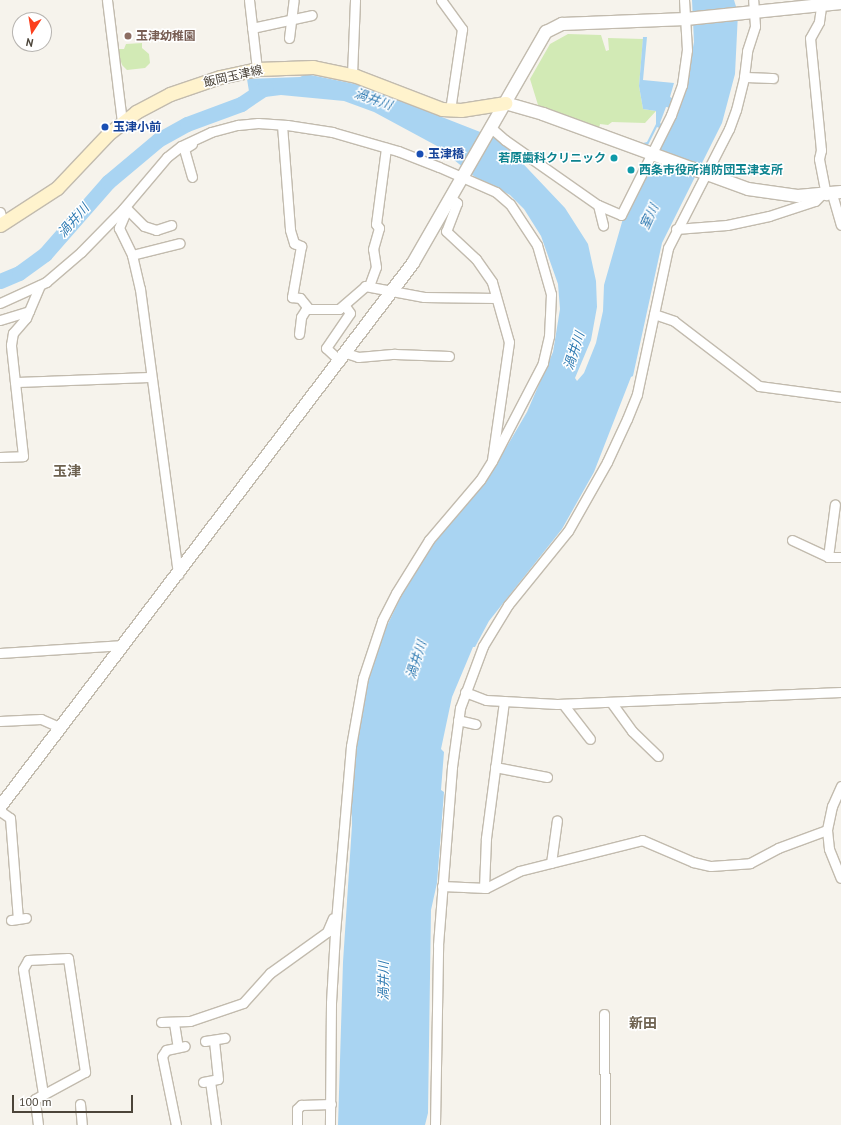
<!DOCTYPE html>
<html>
<head>
<meta charset="utf-8">
<style>
  body { margin:0 }
  #map { position:relative; width:841px; height:1125px; overflow:hidden; background:#f6f3ec; font-family:"PT Sans","Noto Sans JP",sans-serif }
  div>[style] { position:absolute }
  .green>* { inset:0; background:#d2eab5 }
  .water>* { inset:0; background:#a9d4f2 }
  .river>* { height:15px; margin:-7.5px; padding:0 7.5px; transform-origin:7.5px; border-radius:7.5px; background:#a9d4f2 }
  .roads { filter:drop-shadow(1px 0 #c2bbae) drop-shadow(-1px 0 #c2bbae) drop-shadow(0 1px #c2bbae) drop-shadow(0 -1px #c2bbae) }
  .minor>* { height:9px; margin:-4.5px; padding:0 4.5px; transform-origin:4.5px; border-radius:4.5px; background:#fff }
  .tertiary>* { height:12px; margin:-6px; padding:0 6px; transform-origin:6px; border-radius:6px; background:#fff }
  .secondary>* { height:13px; margin:-6.5px; padding:0 6.5px; transform-origin:6.5px; border-radius:6.5px; background:#fff3cd }
  .dots>* { width:11px; height:11px; translate:-50% -50%; box-sizing:border-box; border:2px solid #fff; border-radius:50% }
  span { translate:-50% -50%; white-space:nowrap; text-align:center; line-height:1.15; -webkit-text-stroke:3px #fff; paint-order:stroke }
  .education-label { font-size:12px; color:#785e54; font-weight:700 }
  .left { translate:0 -50%; text-align:left }
  .street-label { font-size:12px; color:#4b4439 }
  .transit-label { font-size:12px; color:#164399; font-weight:700 }
  .culture-label { font-size:12px; color:#0d838f; font-weight:700 }
  .right { translate:-100% -50%; text-align:right }
  .water-label { font-size:13px; color:#2e7ab2; font-style:italic }
  .quarter-label { font-size:14px; color:#6e6250; font-weight:700 }
  .north { position:absolute; left:12px; top:12px; width:40px; height:40px; box-sizing:border-box; background:#fff; border:1px solid #b7b4b0; border-radius:50%; rotate:192deg; font-size:11px; font-weight:700; line-height:16px; text-align:center; color:#4b4439 }
  .north::after { content:''; display:block; margin:auto; width:14px; height:18px; background:#fc3f1d; clip-path:polygon(50% 0,100% 100%,50% 72%,0 100%) }
  .scale { position:absolute; left:12px; top:1095px; width:121px; height:18px; box-sizing:border-box; border:2px solid #4b4439; border-top:0; padding-left:5px; font-size:12px; line-height:14px; white-space:nowrap; color:#4b4439; -webkit-text-stroke:3px #fff; paint-order:stroke }
</style>
</head>
<body>
<div id="map">
  <div class="green">
    <div style="clip-path:polygon(568px 34px,601px 35px,606px 51px,609px 50px,608px 38px,643px 39px,639px 86px,643px 109px,656px 111px,645px 123px,612px 122px,608px 125px,600px 124px,599px 129px,538px 105px,530px 79px,550px 44px)"></div>
    <div style="clip-path:polygon(142px 43px,142px 48px,149px 54px,150px 63px,145px 68px,127px 70px,122px 65px,117px 49px,124px 49px,126px 44px)"></div>
  </div>
  <div class="water">
    <div style="clip-path:polygon(evenodd,692px 0,734px 0,738px 13px,735px 74px,722px 123px,662px 243px,633px 376px,631px 377px,594px 472px,562px 529px,489px 621px,475px 647px,473px 647px,452px 697px,441px 749px,444px 752px,441px 790px,444px 792px,437px 883px,431px 910px,428px 1113px,425px 1125px,338px 1125px,343px 962px,352px 825px,351px 795px,360px 710px,367px 678px,383px 634px,408px 582px,434px 543px,489px 477px,527px 412px,553px 352px,560px 309px,558px 284px,541px 236px,524px 209px,510px 195px,475px 177px,437px 146px,374px 112px,344px 101px,281px 95px,265px 97px,251px 104px,247px 79px,300px 77px,306px 74px,360px 85px,493px 137px,511px 151px,565px 208px,588px 244px,596px 281px,597px 307px,591px 340px,575px 378px,577px 381px,584px 373px,596px 343px,603px 311px,604px 285px,624px 215px,628px 212px,668px 132px,657px 127px,648px 145px,643px 143px,647px 142px,656px 124px,656px 111px,643px 109px,639px 86px,643px 37px,647px 37px,643px 80px,674px 83px,670px 97px,682px 103px,694px 42px,692px 0,666px 107px,679px 109px,669px 129px,660px 123px,666px 107px)"></div>
  </div>
  <div class="river">
    <div style="left:0;top:281px;width:21px;rotate:-23deg"></div>
    <div style="left:19px;top:273px;width:32px;rotate:-36deg"></div>
    <div style="left:45px;top:254px;width:96px;rotate:-48.8deg"></div>
    <div style="left:108px;top:182px;width:65px;rotate:-40deg"></div>
    <div style="left:158px;top:140px;width:33px;rotate:-29deg"></div>
    <div style="left:187px;top:124px;width:58px;rotate:-20.3deg"></div>
    <div style="left:241px;top:104px;width:30px;rotate:-34deg"></div>
  </div>
  <div class="roads">
    <div class="minor">
      <div style="left:107px;top:0;width:123px;rotate:83deg"></div>
      <div style="left:249px;top:0;width:69px;rotate:83.4deg"></div>
      <div style="left:441px;top:0;width:36px;rotate:54deg"></div>
      <div style="left:462px;top:29px;width:82px;rotate:98.4deg"></div>
      <div style="left:822px;top:0;width:22px;rotate:98deg"></div>
      <div style="left:819px;top:22px;width:18px;rotate:119deg"></div>
      <div style="left:810px;top:38px;width:113px;rotate:84.4deg"></div>
      <div style="left:821px;top:150px;width:9px;rotate:103deg"></div>
      <div style="left:819px;top:159px;width:37px;rotate:79deg"></div>
      <div style="left:252px;top:28px;width:61px;rotate:-12.2deg"></div>
      <div style="left:289px;top:38px;width:38px;rotate:-83deg"></div>
      <div style="left:352px;top:75px;width:75px;rotate:-87.7deg"></div>
      <div style="left:744px;top:77px;width:29px;rotate:2deg"></div>
      <div style="left:282px;top:125px;width:105px;rotate:85.6deg"></div>
      <div style="left:290px;top:230px;width:14px;rotate:73deg"></div>
      <div style="left:294px;top:243px;width:8px;rotate:23deg"></div>
      <div style="left:301px;top:246px;width:52px;rotate:100deg"></div>
      <div style="left:292px;top:297px;width:8px;rotate:7deg"></div>
      <div style="left:300px;top:298px;width:13px;rotate:51deg"></div>
      <div style="left:490px;top:127px;width:20px;rotate:41deg"></div>
      <div style="left:505px;top:140px;width:113px;rotate:35deg"></div>
      <div style="left:598px;top:205px;width:25px;rotate:23deg"></div>
      <div style="left:621px;top:215px;width:112px;rotate:-63.4deg"></div>
      <div style="left:671px;top:115px;width:32px;rotate:-70deg"></div>
      <div style="left:682px;top:85px;width:35px;rotate:-82deg"></div>
      <div style="left:687px;top:50px;width:50px;rotate:-93.4deg"></div>
      <div style="left:192px;top:144px;width:9px;rotate:148deg"></div>
      <div style="left:184px;top:149px;width:29px;rotate:74deg"></div>
      <div style="left:832px;top:194px;width:32px;rotate:74deg"></div>
      <div style="left:451px;top:198px;width:8px;rotate:40deg"></div>
      <div style="left:457px;top:203px;width:30px;rotate:111deg"></div>
      <div style="left:446px;top:231px;width:41px;rotate:43deg"></div>
      <div style="left:476px;top:259px;width:28px;rotate:55deg"></div>
      <div style="left:492px;top:282px;width:62px;rotate:74.2deg"></div>
      <div style="left:509px;top:342px;width:119px;rotate:98.2deg"></div>
      <div style="left:598px;top:205px;width:21px;rotate:76deg"></div>
      <div style="left:125px;top:207px;width:27px;rotate:45deg"></div>
      <div style="left:144px;top:226px;width:13px;rotate:18deg"></div>
      <div style="left:156px;top:230px;width:16px;rotate:-18deg"></div>
      <div style="left:127px;top:209px;width:21px;rotate:113deg"></div>
      <div style="left:119px;top:228px;width:30px;rotate:64deg"></div>
      <div style="left:132px;top:255px;width:35px;rotate:77deg"></div>
      <div style="left:140px;top:289px;width:288px;rotate:82.4deg"></div>
      <div style="left:0;top:212px;width:12px;rotate:76deg"></div>
      <div style="left:676px;top:229px;width:51px;rotate:-4.5deg"></div>
      <div style="left:727px;top:225px;width:43px;rotate:-12.1deg"></div>
      <div style="left:769px;top:216px;width:48px;rotate:-18.1deg"></div>
      <div style="left:815px;top:201px;width:8px;rotate:-45deg"></div>
      <div style="left:132px;top:255px;width:49px;rotate:-14deg"></div>
      <div style="left:369px;top:286px;width:20px;rotate:-70deg"></div>
      <div style="left:376px;top:267px;width:18px;rotate:-99deg"></div>
      <div style="left:373px;top:249px;width:22px;rotate:-74deg"></div>
      <div style="left:379px;top:228px;width:5px;rotate:-127deg"></div>
      <div style="left:376px;top:224px;width:77px;rotate:-82.5deg"></div>
      <div style="left:0;top:303px;width:51px;rotate:-24.5deg"></div>
      <div style="left:46px;top:282px;width:46px;rotate:-40.6deg"></div>
      <div style="left:81px;top:252px;width:60px;rotate:-45.7deg"></div>
      <div style="left:123px;top:209px;width:68px;rotate:-49.8deg"></div>
      <div style="left:167px;top:157px;width:18px;rotate:-38deg"></div>
      <div style="left:181px;top:146px;width:33px;rotate:-25deg"></div>
      <div style="left:211px;top:132px;width:28px;rotate:-15deg"></div>
      <div style="left:238px;top:125px;width:20px;rotate:-6deg"></div>
      <div style="left:258px;top:123px;width:29px;rotate:4deg"></div>
      <div style="left:287px;top:125px;width:46px;rotate:8.8deg"></div>
      <div style="left:332px;top:132px;width:69px;rotate:16.1deg"></div>
      <div style="left:398px;top:151px;width:44px;rotate:21.3deg"></div>
      <div style="left:439px;top:167px;width:62px;rotate:23.7deg"></div>
      <div style="left:496px;top:192px;width:18px;rotate:41deg"></div>
      <div style="left:510px;top:204px;width:49px;rotate:56.6deg"></div>
      <div style="left:537px;top:245px;width:51px;rotate:74.1deg"></div>
      <div style="left:551px;top:294px;width:42px;rotate:92.7deg"></div>
      <div style="left:549px;top:336px;width:28px;rotate:103deg"></div>
      <div style="left:543px;top:363px;width:110px;rotate:117.5deg"></div>
      <div style="left:492px;top:461px;width:22px;rotate:122deg"></div>
      <div style="left:480px;top:480px;width:79px;rotate:130.4deg"></div>
      <div style="left:429px;top:540px;width:62px;rotate:121.9deg"></div>
      <div style="left:396px;top:593px;width:31px;rotate:117deg"></div>
      <div style="left:382px;top:621px;width:60px;rotate:108.4deg"></div>
      <div style="left:363px;top:678px;width:69px;rotate:100deg"></div>
      <div style="left:351px;top:746px;width:188px;rotate:94.9deg"></div>
      <div style="left:335px;top:933px;width:70px;rotate:93.3deg"></div>
      <div style="left:331px;top:1003px;width:122px;rotate:90.5deg"></div>
      <div style="left:654px;top:314px;width:21px;rotate:19deg"></div>
      <div style="left:674px;top:321px;width:107px;rotate:37.4deg"></div>
      <div style="left:759px;top:386px;width:83px;rotate:7.6deg"></div>
      <div style="left:0;top:320px;width:30px;rotate:-17deg"></div>
      <div style="left:29px;top:311px;width:28px;rotate:-67deg"></div>
      <div style="left:299px;top:334px;width:17px;rotate:-83deg"></div>
      <div style="left:301px;top:317px;width:9px;rotate:-58deg"></div>
      <div style="left:306px;top:309px;width:33px"></div>
      <div style="left:339px;top:309px;width:35px;rotate:-41deg"></div>
      <div style="left:365px;top:286px;width:60px;rotate:10.6deg"></div>
      <div style="left:424px;top:297px;width:72px;rotate:0.8deg"></div>
      <div style="left:346px;top:353px;width:13px;rotate:18deg"></div>
      <div style="left:358px;top:357px;width:37px;rotate:-5deg"></div>
      <div style="left:395px;top:354px;width:54px;rotate:2.1deg"></div>
      <div style="left:340px;top:361px;width:19px;rotate:-137deg"></div>
      <div style="left:326px;top:348px;width:42px;rotate:-55.6deg"></div>
      <div style="left:350px;top:313px;width:9px;rotate:-126deg"></div>
      <div style="left:15px;top:382px;width:136px;rotate:-2.1deg"></div>
      <div style="left:0;top:457px;width:23px;rotate:-2deg"></div>
      <div style="left:23px;top:456px;width:112px;rotate:-96.2deg"></div>
      <div style="left:11px;top:345px;width:12px;rotate:-81deg"></div>
      <div style="left:13px;top:333px;width:20px;rotate:-49deg"></div>
      <div style="left:26px;top:318px;width:8px;rotate:-67deg"></div>
      <div style="left:792px;top:540px;width:40px;rotate:25deg"></div>
      <div style="left:828px;top:557px;width:13px"></div>
      <div style="left:828px;top:557px;width:53px;rotate:-82.5deg"></div>
      <div style="left:0;top:653px;width:124px;rotate:-3.7deg"></div>
      <div style="left:465px;top:692px;width:22px;rotate:21deg"></div>
      <div style="left:486px;top:700px;width:71px;rotate:3.2deg"></div>
      <div style="left:557px;top:704px;width:284px;rotate:-2.4deg"></div>
      <div style="left:611px;top:702px;width:36px;rotate:54deg"></div>
      <div style="left:632px;top:731px;width:36px;rotate:44deg"></div>
      <div style="left:563px;top:704px;width:44px;rotate:52.4deg"></div>
      <div style="left:458px;top:720px;width:18px;rotate:13deg"></div>
      <div style="left:0;top:721px;width:41px;rotate:-2.8deg"></div>
      <div style="left:41px;top:719px;width:22px;rotate:24deg"></div>
      <div style="left:495px;top:767px;width:53px;rotate:10.9deg"></div>
      <div style="left:841px;top:786px;width:22px;rotate:114deg"></div>
      <div style="left:832px;top:806px;width:25px;rotate:102deg"></div>
      <div style="left:827px;top:830px;width:19px;rotate:84deg"></div>
      <div style="left:829px;top:849px;width:31px;rotate:68deg"></div>
      <div style="left:0;top:811px;width:12px;rotate:35deg"></div>
      <div style="left:10px;top:818px;width:101px;rotate:85.5deg"></div>
      <div style="left:551px;top:863px;width:43px;rotate:-82.1deg"></div>
      <div style="left:442px;top:886px;width:44px;rotate:2.6deg"></div>
      <div style="left:486px;top:888px;width:37px;rotate:-27deg"></div>
      <div style="left:519px;top:871px;width:127px;rotate:-14.1deg"></div>
      <div style="left:642px;top:840px;width:56px;rotate:23.3deg"></div>
      <div style="left:693px;top:862px;width:18px;rotate:13deg"></div>
      <div style="left:711px;top:866px;width:39px;rotate:-4deg"></div>
      <div style="left:750px;top:863px;width:32px;rotate:-28deg"></div>
      <div style="left:778px;top:848px;width:52px;rotate:-20.2deg"></div>
      <div style="left:484px;top:888px;width:50px;rotate:-87.7deg"></div>
      <div style="left:486px;top:838px;width:138px;rotate:-82.5deg"></div>
      <div style="left:11px;top:920px;width:15px;rotate:-8deg"></div>
      <div style="left:604px;top:1014px;width:111px;rotate:89.5deg"></div>
      <div style="left:161px;top:1022px;width:29px;rotate:-2deg"></div>
      <div style="left:190px;top:1021px;width:56px;rotate:-18.8deg"></div>
      <div style="left:243px;top:1003px;width:40px;rotate:-48deg"></div>
      <div style="left:270px;top:973px;width:70px;rotate:-35.7deg"></div>
      <div style="left:327px;top:932px;width:15px;rotate:-67deg"></div>
      <div style="left:174px;top:1023px;width:24px;rotate:81deg"></div>
      <div style="left:205px;top:1041px;width:20px;rotate:-9deg"></div>
      <div style="left:210px;top:1081px;width:44px;rotate:82.2deg"></div>
      <div style="left:203px;top:1082px;width:15px;rotate:-11deg"></div>
      <div style="left:218px;top:1079px;width:39px;rotate:-96deg"></div>
      <div style="left:80px;top:1104px;width:21px;rotate:85deg"></div>
      <div style="left:38px;top:1125px;width:26px;rotate:-97deg"></div>
      <div style="left:35px;top:1099px;width:57px;rotate:-28.4deg"></div>
      <div style="left:85px;top:1072px;width:115px;rotate:-98.5deg"></div>
      <div style="left:68px;top:958px;width:40px;rotate:177.1deg"></div>
      <div style="left:28px;top:960px;width:10px;rotate:119deg"></div>
      <div style="left:23px;top:969px;width:127px;rotate:80.9deg"></div>
      <div style="left:176px;top:1125px;width:70px;rotate:-101.5deg"></div>
      <div style="left:162px;top:1056px;width:7px;rotate:-56deg"></div>
      <div style="left:166px;top:1050px;width:19px;rotate:-12deg"></div>
      <div style="left:297px;top:1125px;width:16px;rotate:-90deg"></div>
      <div style="left:297px;top:1109px;width:6px;rotate:-45deg"></div>
      <div style="left:301px;top:1105px;width:30px;rotate:-2deg"></div>
      <div style="left:435px;top:1125px;width:180px;rotate:-89deg"></div>
      <div style="left:438px;top:945px;width:179px;rotate:-85.5deg"></div>
      <div style="left:452px;top:767px;width:60px;rotate:-82.3deg"></div>
      <div style="left:460px;top:708px;width:66px;rotate:-69.6deg"></div>
      <div style="left:483px;top:646px;width:48px;rotate:-58.6deg"></div>
      <div style="left:508px;top:605px;width:95px;rotate:-51deg"></div>
      <div style="left:568px;top:531px;width:79px;rotate:-60.5deg"></div>
      <div style="left:607px;top:462px;width:47px;rotate:-65.1deg"></div>
      <div style="left:627px;top:419px;width:27px;rotate:-68deg"></div>
      <div style="left:637px;top:394px;width:149px;rotate:-78deg"></div>
      <div style="left:668px;top:248px;width:134px;rotate:-62.9deg"></div>
      <div style="left:729px;top:129px;width:20px;rotate:-70deg"></div>
      <div style="left:736px;top:110px;width:34px;rotate:-76deg"></div>
      <div style="left:744px;top:77px;width:26px;rotate:-83deg"></div>
      <div style="left:747px;top:51px;width:26px;rotate:-72deg"></div>
      <div style="left:755px;top:26px;width:26px;rotate:-94deg"></div>
    </div>
    <div class="tertiary">
      <div style="left:505px;top:103px;width:40px;rotate:16deg"></div>
      <div style="left:543px;top:114px;width:218px;rotate:20.1deg"></div>
      <div style="left:748px;top:189px;width:50px;rotate:8deg"></div>
      <div style="left:798px;top:196px;width:43px;rotate:-5.3deg"></div>
      <div style="left:0;top:807px;width:683px;rotate:-52.79deg"></div>
      <div style="left:413px;top:263px;width:267px;rotate:-60.1deg"></div>
      <div style="left:546px;top:32px;width:18px;rotate:-27deg"></div>
      <div style="left:562px;top:24px;width:124px;rotate:-2.3deg"></div>
      <div style="left:686px;top:19px;width:156px;rotate:-5.9deg"></div>
    </div>
    <div class="secondary">
      <div style="left:0;top:225px;width:68px;rotate:-33deg"></div>
      <div style="left:57px;top:188px;width:74px;rotate:-46.6deg"></div>
      <div style="left:108px;top:134px;width:36px;rotate:-38deg"></div>
      <div style="left:136px;top:112px;width:38px;rotate:-28deg"></div>
      <div style="left:170px;top:94px;width:53px;rotate:-18.8deg"></div>
      <div style="left:220px;top:77px;width:38px;rotate:-12deg"></div>
      <div style="left:257px;top:69px;width:56px;rotate:-2deg"></div>
      <div style="left:313px;top:67px;width:44px;rotate:11.8deg"></div>
      <div style="left:356px;top:76px;width:92px;rotate:21deg"></div>
      <div style="left:442px;top:109px;width:19px;rotate:3deg"></div>
      <div style="left:461px;top:110px;width:45px;rotate:-9deg"></div>
    </div>
  </div>
  <div class="dots">
    <div style="left:128px;top:36px;background:#8d6e63"></div>
    <div style="left:105px;top:127px;background:#1a4fb4"></div>
    <div style="left:420px;top:154px;background:#1a4fb4"></div>
    <div style="left:614px;top:158px;background:#0f9aa8"></div>
    <div style="left:631px;top:170px;background:#0f9aa8"></div>
  </div>
  <div class="education-label">
    <span class="left" style="left:136px;top:36px">玉津幼稚園</span>
  </div>
  <div class="street-label">
    <span style="left:233px;top:76px;rotate:-13deg">飯岡玉津線</span>
  </div>
  <div class="transit-label">
    <span class="left" style="left:113px;top:127px">玉津小前</span>
    <span class="left" style="left:428px;top:154px">玉津橋</span>
  </div>
  <div class="culture-label">
    <span class="right" style="left:606px;top:158px">若原歯科クリニック</span>
    <span class="left" style="left:639px;top:170px">西条市役所消防団玉津支所</span>
  </div>
  <div class="water-label">
    <span style="left:373px;top:100px;rotate:20deg">渦井川</span>
    <span style="left:650px;top:217px;rotate:-65deg">室川</span>
    <span style="left:74px;top:221px;rotate:-49deg">渦井川</span>
    <span style="left:575px;top:351px;rotate:-72deg">渦井川</span>
    <span style="left:417px;top:660px;rotate:-72deg">渦井川</span>
    <span style="left:384px;top:981px;rotate:-90deg">渦井川</span>
  </div>
  <div class="quarter-label">
    <span style="left:67px;top:471px">玉津</span>
    <span style="left:643px;top:1023px">新田</span>
  </div>
  <div class="north">N</div>
  <div class="scale">100 m</div>
</div>
</body>
</html>
